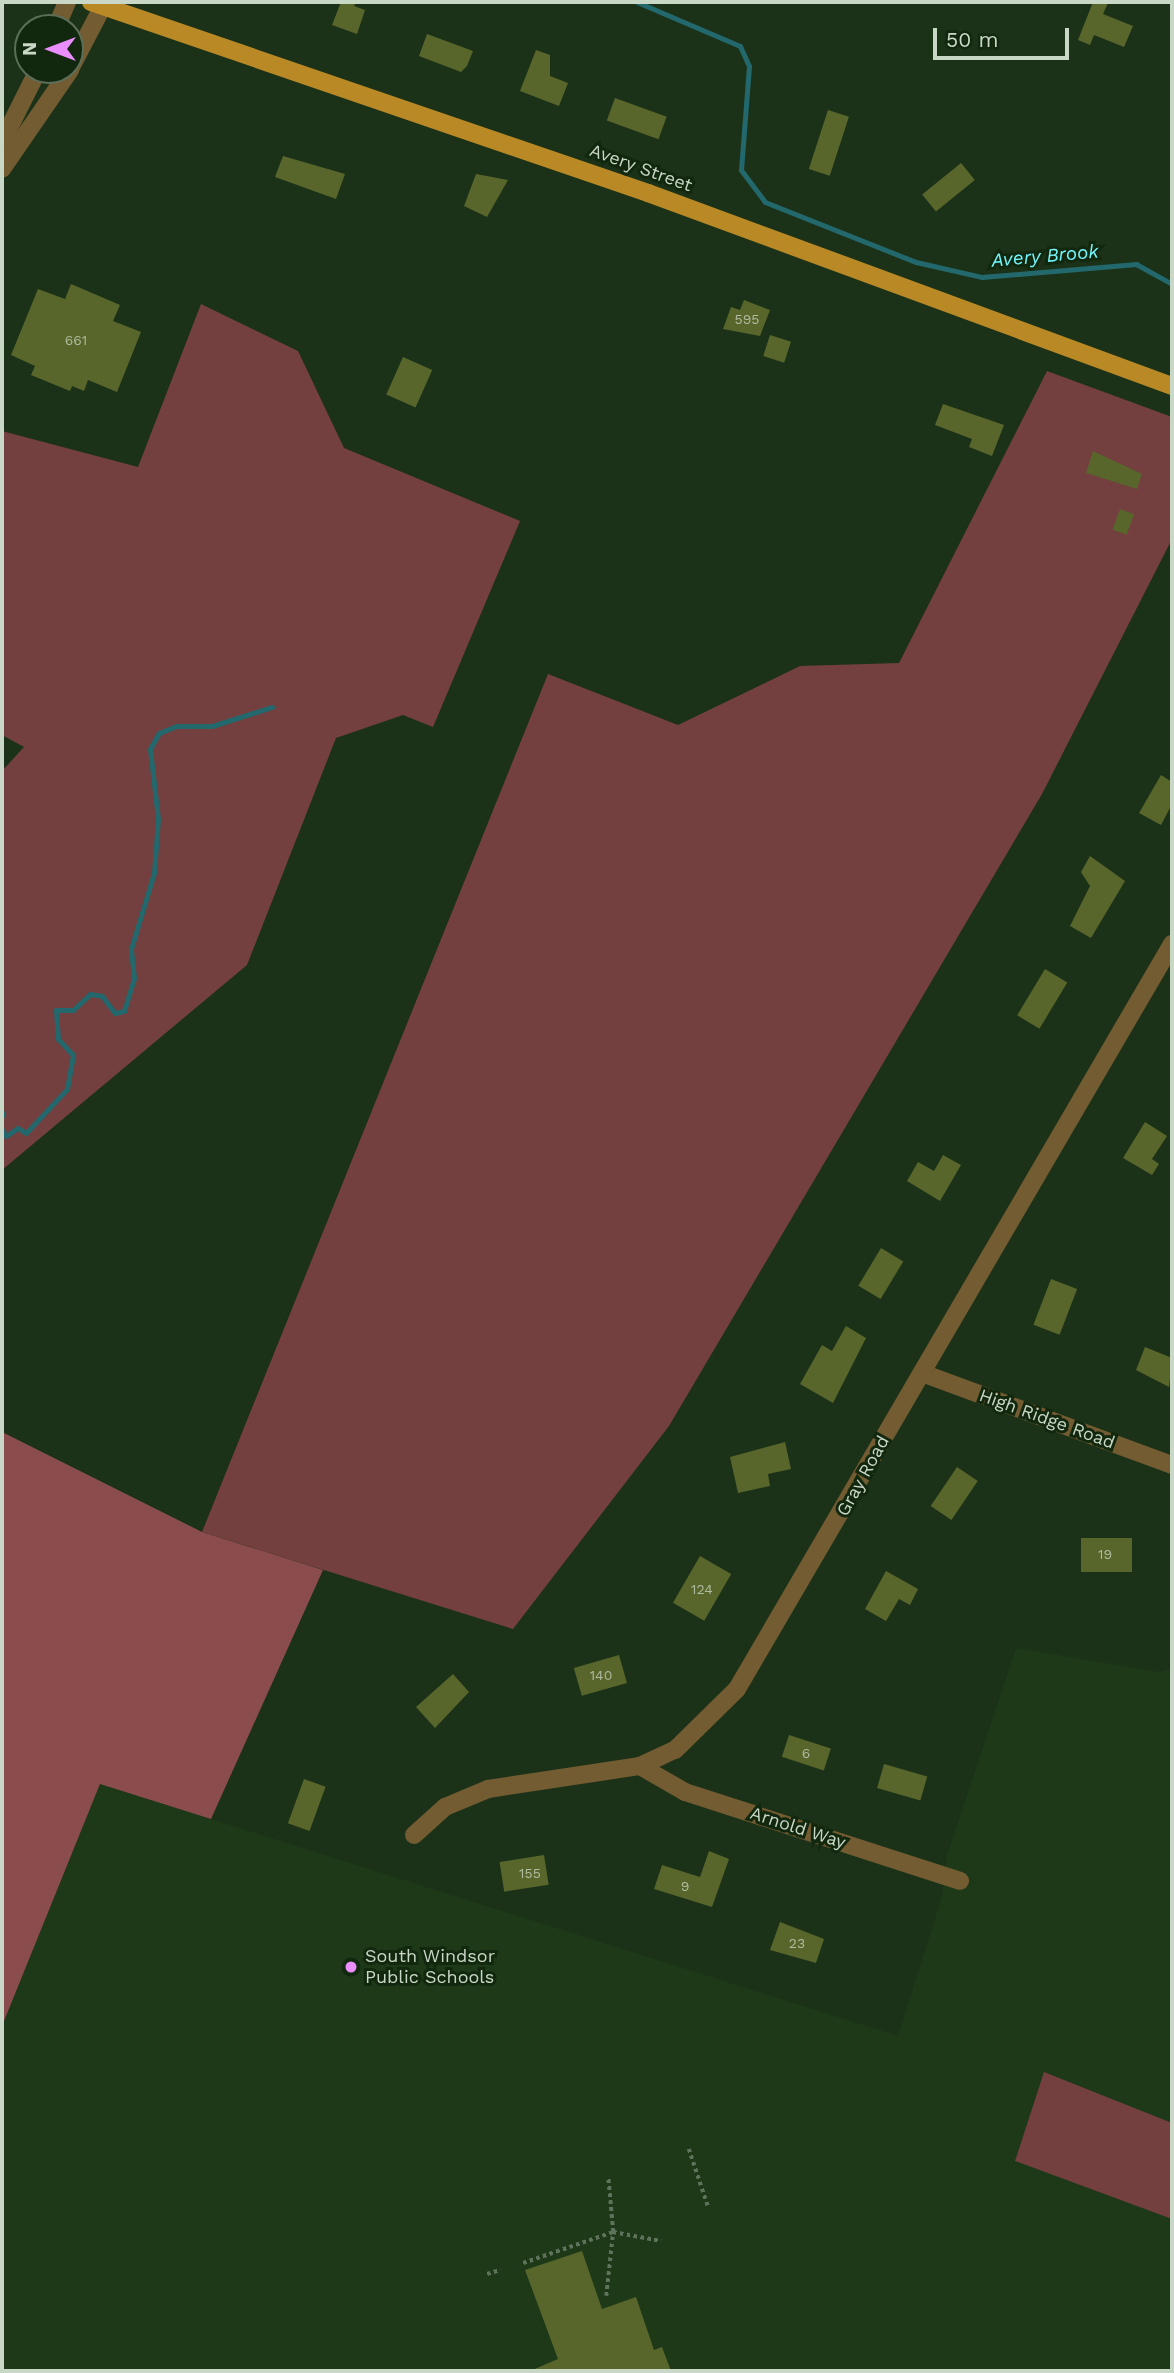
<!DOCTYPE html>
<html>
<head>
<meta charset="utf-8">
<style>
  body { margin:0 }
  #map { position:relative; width:1174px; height:2373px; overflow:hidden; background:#1c3218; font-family:"Work Sans",sans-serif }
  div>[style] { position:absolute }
  .built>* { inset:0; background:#1d3918 }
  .green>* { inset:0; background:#733f3f }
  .forest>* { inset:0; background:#8a4c4c }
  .stream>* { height:5px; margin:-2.5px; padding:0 2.5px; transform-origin:2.5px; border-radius:2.5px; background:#22686c }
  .building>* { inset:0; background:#58662b; transform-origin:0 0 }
  .path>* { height:3.5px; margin-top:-1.75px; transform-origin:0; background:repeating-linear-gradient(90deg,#5f725b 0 3.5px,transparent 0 7px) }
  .minor>* { height:18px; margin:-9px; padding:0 9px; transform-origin:9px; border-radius:9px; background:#735b32 }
  .major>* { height:18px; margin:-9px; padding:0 9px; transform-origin:9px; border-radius:9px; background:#b98926 }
  .dots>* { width:19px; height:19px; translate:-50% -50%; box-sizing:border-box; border:4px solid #12280e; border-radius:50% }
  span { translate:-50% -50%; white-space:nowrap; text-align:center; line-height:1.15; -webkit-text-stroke:6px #12280e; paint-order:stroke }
  .number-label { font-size:14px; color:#adbb9f }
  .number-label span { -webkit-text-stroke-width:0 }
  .street-label { font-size:18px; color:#c9d7c6 }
  .poi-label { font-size:18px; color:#c9d7c6 }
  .left { translate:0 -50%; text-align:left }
  .water-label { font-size:19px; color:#73f5fd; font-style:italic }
  .frame { position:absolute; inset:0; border:4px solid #c9d7c6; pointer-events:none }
  .north { position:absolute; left:14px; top:14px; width:70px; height:70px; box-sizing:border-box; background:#12280e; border:2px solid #5b6e58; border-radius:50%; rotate:270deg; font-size:19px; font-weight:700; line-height:28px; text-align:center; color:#c9d7c6 }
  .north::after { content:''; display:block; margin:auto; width:24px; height:32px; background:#ea8dfd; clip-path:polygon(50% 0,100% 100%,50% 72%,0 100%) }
  .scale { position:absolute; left:933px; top:28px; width:136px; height:32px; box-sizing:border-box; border:4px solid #c9d7c6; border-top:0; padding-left:9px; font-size:21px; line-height:24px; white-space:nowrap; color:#c9d7c6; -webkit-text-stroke:5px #12280e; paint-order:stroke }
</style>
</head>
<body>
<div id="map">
  <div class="built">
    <div style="clip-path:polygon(1016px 1648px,1159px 1672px,1172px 1669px,1172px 2371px,2px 2371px,2px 2026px,100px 1784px,898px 2036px,942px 1897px,947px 1855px)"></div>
  </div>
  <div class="green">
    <div style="clip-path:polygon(201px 304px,298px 351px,344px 448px,520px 521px,433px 727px,403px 715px,336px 738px,247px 965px,2px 1170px,2px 771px,24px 747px,2px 735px,2px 431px,138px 467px)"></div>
    <div style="clip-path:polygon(1047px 371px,1172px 417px,1172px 539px,1042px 794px,669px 1426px,513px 1629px,202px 1532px,548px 674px,678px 725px,800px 666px,899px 663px)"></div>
    <div style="clip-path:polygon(1044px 2072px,1172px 2123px,1172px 2219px,1015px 2161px)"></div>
  </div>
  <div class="forest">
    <div style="clip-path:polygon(2px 1432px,202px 1532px,323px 1570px,211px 1819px,100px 1784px,2px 2026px)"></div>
  </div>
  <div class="stream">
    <div style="left:637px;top:2px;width:112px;rotate:23.1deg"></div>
    <div style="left:740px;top:46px;width:22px;rotate:66deg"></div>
    <div style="left:749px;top:66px;width:104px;rotate:94.4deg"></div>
    <div style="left:741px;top:170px;width:40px;rotate:53deg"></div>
    <div style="left:765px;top:202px;width:162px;rotate:21.7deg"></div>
    <div style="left:916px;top:262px;width:68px;rotate:12.8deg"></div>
    <div style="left:982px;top:277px;width:155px;rotate:-4.8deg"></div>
    <div style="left:1136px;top:264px;width:41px;rotate:29.1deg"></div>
    <div style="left:2px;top:1112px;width:4px;rotate:90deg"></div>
    <div style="left:2px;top:1130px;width:7px;rotate:56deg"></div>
    <div style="left:6px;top:1136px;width:14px;rotate:-34deg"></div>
    <div style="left:18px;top:1128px;width:9px;rotate:32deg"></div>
    <div style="left:26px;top:1133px;width:60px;rotate:-47deg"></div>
    <div style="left:67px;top:1089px;width:35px;rotate:-80deg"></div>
    <div style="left:73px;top:1055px;width:22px;rotate:-133deg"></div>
    <div style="left:58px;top:1039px;width:29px;rotate:-94deg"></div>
    <div style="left:56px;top:1010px;width:17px"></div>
    <div style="left:73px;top:1010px;width:23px;rotate:-43deg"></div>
    <div style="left:90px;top:994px;width:12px;rotate:9deg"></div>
    <div style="left:102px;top:996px;width:21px;rotate:53deg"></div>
    <div style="left:115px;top:1013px;width:9px;rotate:-13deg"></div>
    <div style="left:124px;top:1011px;width:34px;rotate:-73deg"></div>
    <div style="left:134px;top:978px;width:29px;rotate:-96deg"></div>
    <div style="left:131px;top:949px;width:79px;rotate:-73.2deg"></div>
    <div style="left:154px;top:873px;width:54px;rotate:-85.8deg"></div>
    <div style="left:158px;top:819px;width:70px;rotate:-96.5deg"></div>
    <div style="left:150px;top:749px;width:18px;rotate:-61deg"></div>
    <div style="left:159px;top:733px;width:18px;rotate:-22deg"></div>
    <div style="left:176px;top:726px;width:36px"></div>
    <div style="left:212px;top:726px;width:63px;rotate:-17.6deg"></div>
  </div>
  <div class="building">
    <div style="clip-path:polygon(341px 2px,356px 2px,354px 6px,365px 10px,357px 34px,332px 25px)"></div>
    <div style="clip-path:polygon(1093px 2px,1108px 3px,1103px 14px,1133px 26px,1124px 47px,1094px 35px,1090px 45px,1078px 40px)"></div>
    <div style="clip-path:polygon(427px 34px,473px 51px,467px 66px,461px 72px,419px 56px)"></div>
    <div style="clip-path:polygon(536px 50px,550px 55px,550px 76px,568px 83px,559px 106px,520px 91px)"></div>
    <div style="left:615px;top:98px;width:55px;height:24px;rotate:20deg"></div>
    <div style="left:828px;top:110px;width:22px;height:62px;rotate:18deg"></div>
    <div style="clip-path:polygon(283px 156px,345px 174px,336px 199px,275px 177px)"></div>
    <div style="left:961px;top:163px;width:22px;height:50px;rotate:51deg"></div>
    <div style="clip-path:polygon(476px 174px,508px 180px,487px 217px,464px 206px)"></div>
    <div style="clip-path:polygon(71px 284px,120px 305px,113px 321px,141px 332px,117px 392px,88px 380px,84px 391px,72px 386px,70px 391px,31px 375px,35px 366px,11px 355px,38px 289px,65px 299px)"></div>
    <div style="clip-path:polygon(744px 300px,770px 310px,760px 336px,723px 329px,731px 307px,740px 310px)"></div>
    <div style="left:770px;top:335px;width:22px;height:22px;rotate:18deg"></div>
    <div style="left:403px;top:357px;width:32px;height:41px;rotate:24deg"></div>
    <div style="clip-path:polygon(943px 404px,1004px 425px,992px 456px,969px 447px,972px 439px,935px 425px)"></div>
    <div style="clip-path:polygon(1093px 451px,1142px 474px,1137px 489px,1086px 473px)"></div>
    <div style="left:1120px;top:509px;width:15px;height:22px;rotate:20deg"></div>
    <div style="clip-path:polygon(1161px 775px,1172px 782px,1172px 804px,1161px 825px,1139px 813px)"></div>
    <div style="clip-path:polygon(1090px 856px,1125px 881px,1091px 938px,1070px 926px,1090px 886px,1081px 872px)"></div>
    <div style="left:1045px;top:969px;width:26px;height:54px;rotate:31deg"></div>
    <div style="clip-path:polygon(1145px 1122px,1167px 1136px,1152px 1159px,1159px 1164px,1152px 1175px,1123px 1158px)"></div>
    <div style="clip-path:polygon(943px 1155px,961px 1165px,940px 1201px,907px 1181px,918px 1162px,934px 1171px)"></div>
    <div style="left:881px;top:1248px;width:26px;height:44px;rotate:31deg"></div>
    <div style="left:1051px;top:1279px;width:28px;height:49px;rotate:21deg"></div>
    <div style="clip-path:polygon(846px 1326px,866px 1338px,833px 1403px,800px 1384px,822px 1345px,832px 1351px)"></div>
    <div style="clip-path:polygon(1145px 1347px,1172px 1358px,1169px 1387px,1136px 1370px)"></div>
    <div style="clip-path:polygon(785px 1442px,791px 1469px,768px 1474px,770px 1486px,738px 1493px,730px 1457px)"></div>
    <div style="left:957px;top:1467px;width:25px;height:47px;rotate:34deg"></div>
    <div style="left:1081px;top:1538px;width:51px;height:34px"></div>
    <div style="left:700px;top:1556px;width:36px;height:54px;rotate:30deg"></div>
    <div style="clip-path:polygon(886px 1571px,918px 1589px,910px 1605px,899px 1599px,886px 1621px,865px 1609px)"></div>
    <div style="left:619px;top:1655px;width:29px;height:47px;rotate:74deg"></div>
    <div style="clip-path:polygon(453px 1674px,469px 1692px,435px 1728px,416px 1707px)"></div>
    <div style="left:789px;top:1735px;width:44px;height:23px;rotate:18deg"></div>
    <div style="left:884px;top:1764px;width:45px;height:25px;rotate:16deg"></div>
    <div style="left:304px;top:1779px;width:23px;height:47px;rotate:20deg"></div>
    <div style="clip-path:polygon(709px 1851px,729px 1859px,712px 1907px,654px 1889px,662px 1865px,700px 1877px)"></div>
    <div style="left:544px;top:1855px;width:30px;height:45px;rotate:81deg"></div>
    <div style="clip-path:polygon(780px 1922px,824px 1939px,816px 1963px,770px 1950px)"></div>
    <div style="clip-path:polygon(582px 2251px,602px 2309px,636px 2297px,654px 2350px,662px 2347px,671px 2371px,530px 2371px,558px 2359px,525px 2270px)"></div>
  </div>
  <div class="path">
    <div style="left:689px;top:2149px;width:60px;rotate:71.6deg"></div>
    <div style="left:523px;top:2263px;width:95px;rotate:-19deg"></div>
    <div style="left:613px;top:2232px;width:49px;rotate:10.6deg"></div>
    <div style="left:487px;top:2274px;width:14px;rotate:-17deg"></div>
    <div style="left:606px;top:2296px;width:64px;rotate:-83.8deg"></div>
    <div style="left:613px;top:2232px;width:55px;rotate:-95.2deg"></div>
  </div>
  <div class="minor">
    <div style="left:56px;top:28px;width:28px;rotate:-67deg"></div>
    <div style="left:70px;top:69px;width:76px;rotate:-62.4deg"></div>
    <div style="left:2px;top:142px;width:80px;rotate:-63.4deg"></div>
    <div style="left:2px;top:169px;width:120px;rotate:-55.5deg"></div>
    <div style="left:922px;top:1373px;width:266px;rotate:20.2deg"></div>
    <div style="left:640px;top:1766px;width:52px;rotate:30deg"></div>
    <div style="left:685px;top:1792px;width:289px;rotate:17.9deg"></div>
    <div style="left:414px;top:1835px;width:42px;rotate:-42.1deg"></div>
    <div style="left:445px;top:1807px;width:47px;rotate:-22.7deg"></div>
    <div style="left:488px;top:1789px;width:154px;rotate:-8.6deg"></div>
    <div style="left:640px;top:1766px;width:38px;rotate:-25deg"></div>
    <div style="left:675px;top:1750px;width:87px;rotate:-44.5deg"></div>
    <div style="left:737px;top:1689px;width:863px;rotate:-59.72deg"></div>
  </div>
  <div class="major">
    <div style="left:91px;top:2px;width:589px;rotate:18.93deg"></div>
    <div style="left:648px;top:193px;width:558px;rotate:20.22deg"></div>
  </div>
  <div class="dots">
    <div style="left:351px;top:1967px;background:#ea8dfd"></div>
  </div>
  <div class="number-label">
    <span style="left:747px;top:319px">595</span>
    <span style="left:76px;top:340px">661</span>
    <span style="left:1105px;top:1554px">19</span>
    <span style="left:702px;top:1589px">124</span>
    <span style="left:601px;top:1675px">140</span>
    <span style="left:806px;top:1753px">6</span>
    <span style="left:530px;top:1873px">155</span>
    <span style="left:685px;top:1886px">9</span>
    <span style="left:797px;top:1943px">23</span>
  </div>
  <div class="street-label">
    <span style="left:641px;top:168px;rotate:20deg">Avery Street</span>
    <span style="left:1047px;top:1419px;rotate:20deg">High Ridge Road</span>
    <span style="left:863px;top:1476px;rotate:-61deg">Gray Road</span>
    <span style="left:798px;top:1828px;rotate:18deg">Arnold Way</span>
  </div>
  <div class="poi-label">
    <span class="left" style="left:365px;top:1967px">South Windsor<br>Public Schools</span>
  </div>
  <div class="water-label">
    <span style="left:1045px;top:256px;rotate:-5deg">Avery Brook</span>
  </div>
  <div class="frame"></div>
  <div class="north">N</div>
  <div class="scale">50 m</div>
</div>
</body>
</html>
